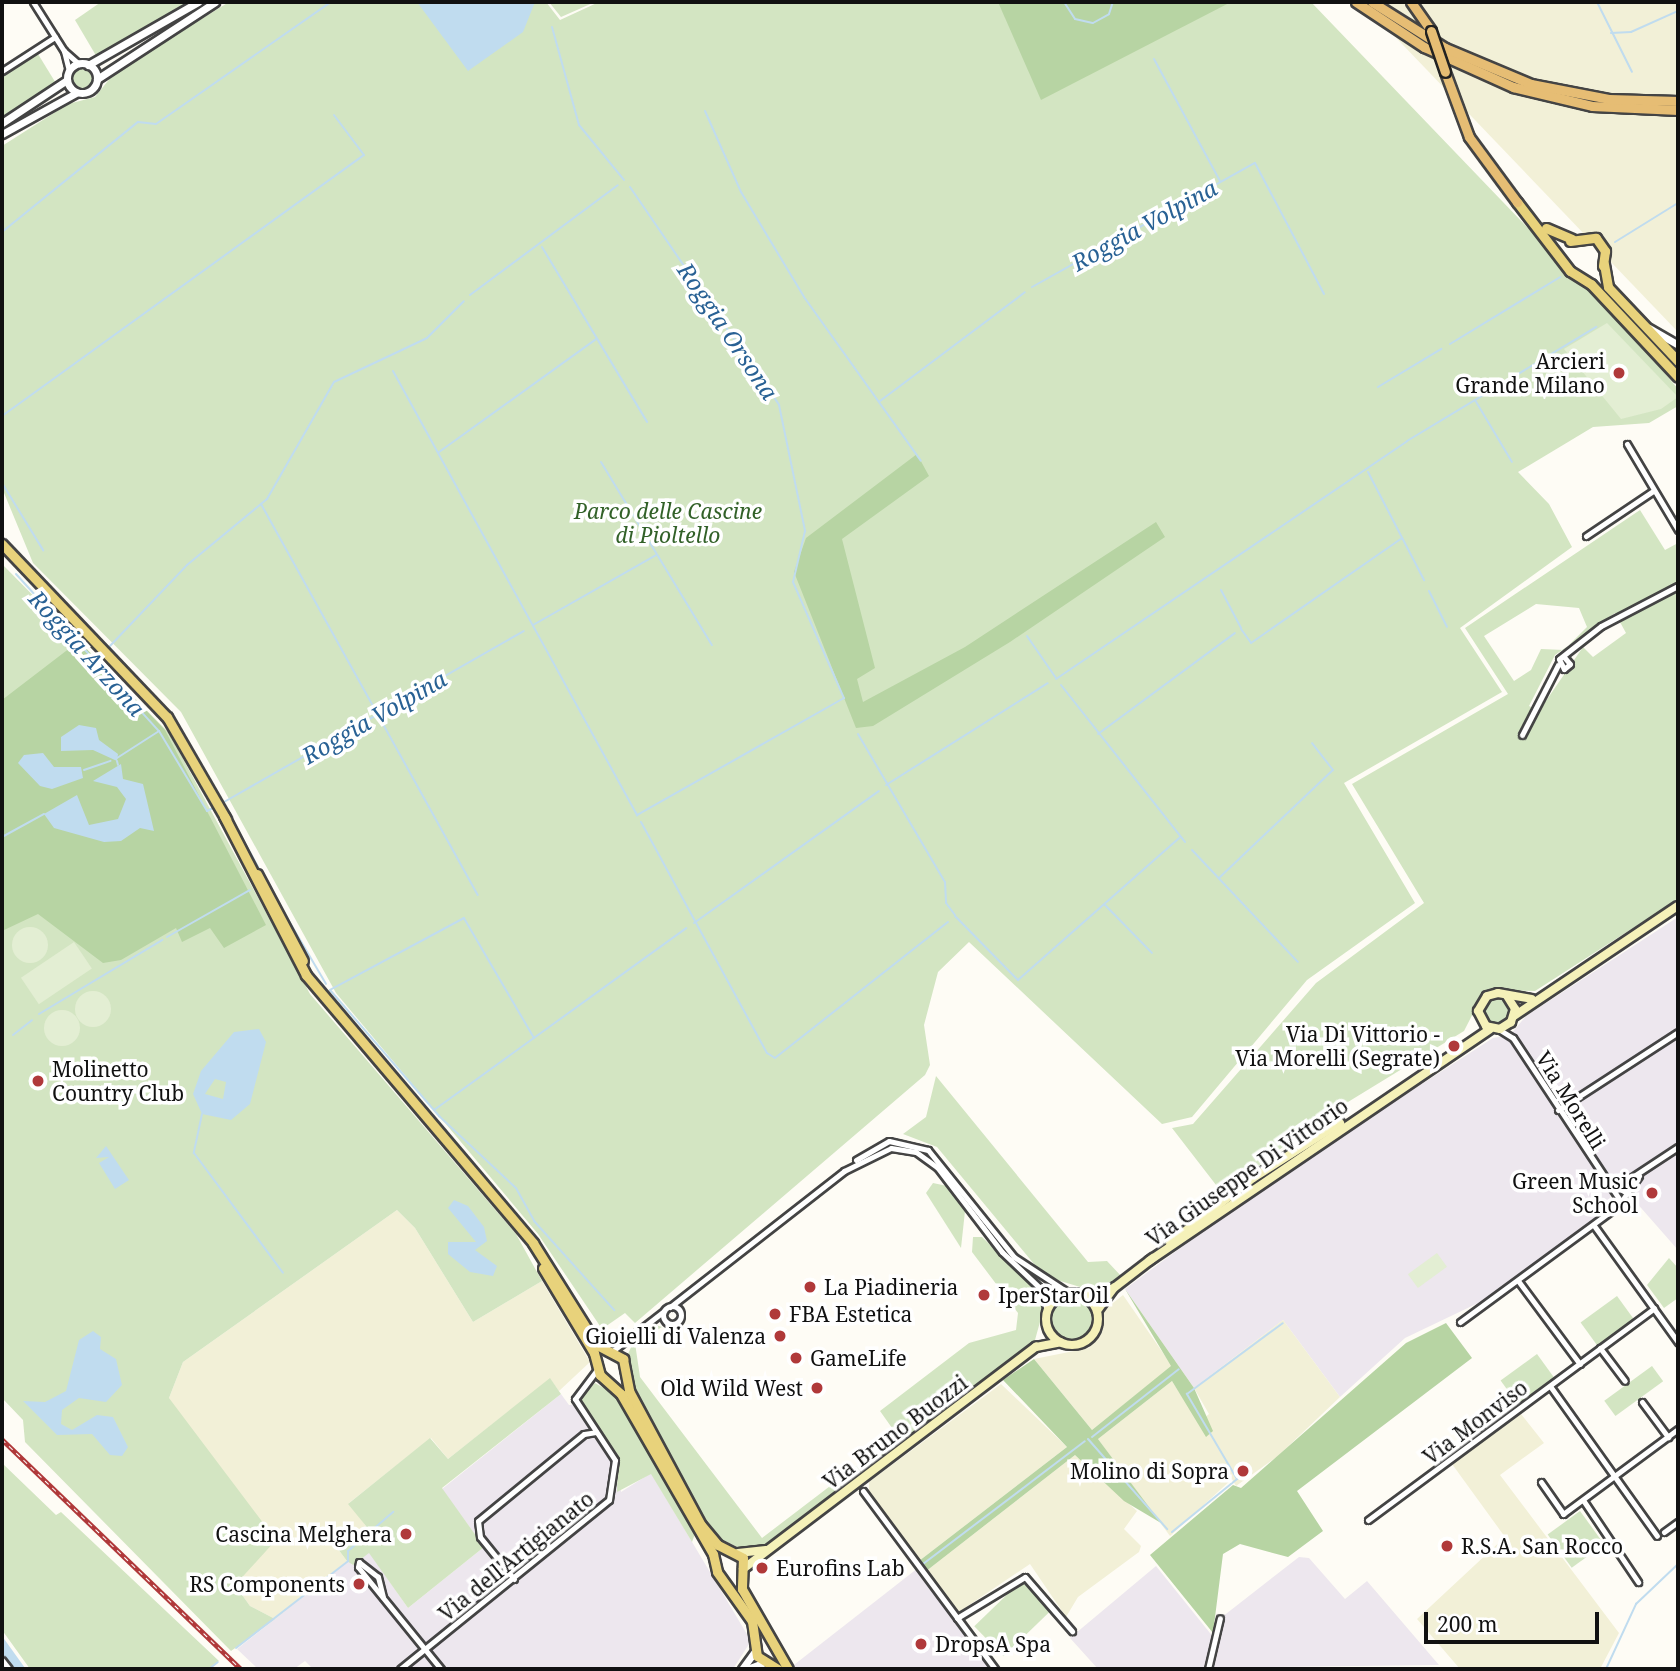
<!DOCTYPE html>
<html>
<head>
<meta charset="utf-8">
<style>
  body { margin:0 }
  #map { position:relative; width:1680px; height:1671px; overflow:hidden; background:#fefcf5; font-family:"Noto Serif",serif }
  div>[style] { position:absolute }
  .industrial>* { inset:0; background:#ede7ee }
  .farmland>* { inset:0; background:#f2f0d7 }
  .green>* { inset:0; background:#d3e5c2; transform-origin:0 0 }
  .round { border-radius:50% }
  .forest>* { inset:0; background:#b7d4a3 }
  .pitch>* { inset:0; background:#e3eed3; transform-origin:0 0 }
  .water>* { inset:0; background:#c0dcef }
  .stream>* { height:2px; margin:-1px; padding:0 1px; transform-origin:1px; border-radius:1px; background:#c0dcef }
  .roads { filter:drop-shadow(2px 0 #444) drop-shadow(-2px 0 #444) drop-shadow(0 2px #444) drop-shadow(0 -2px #444) }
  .minor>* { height:5px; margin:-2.5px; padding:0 2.5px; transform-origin:2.5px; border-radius:2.5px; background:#fff }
  .minor>.ring { margin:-2.5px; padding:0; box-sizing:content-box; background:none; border:5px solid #fff; border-radius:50% }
  .tertiary>* { height:7px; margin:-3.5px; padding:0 3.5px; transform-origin:3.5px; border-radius:3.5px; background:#fff }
  .tertiary>.ring { margin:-3.5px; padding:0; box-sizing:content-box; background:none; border:7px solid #fff; border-radius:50% }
  .secondary>* { height:8px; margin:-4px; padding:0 4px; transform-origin:4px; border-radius:4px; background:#f5f1b9 }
  .secondary>.ring { margin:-4px; padding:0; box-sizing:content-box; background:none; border:8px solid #f5f1b9; border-radius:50% }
  .primary>* { height:9px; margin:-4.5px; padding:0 4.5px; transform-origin:4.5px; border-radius:4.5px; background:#e8d27b }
  .trunk>* { height:9px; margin:-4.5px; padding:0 4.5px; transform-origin:4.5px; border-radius:4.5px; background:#e6bd74 }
  .rail>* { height:4.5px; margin-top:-2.25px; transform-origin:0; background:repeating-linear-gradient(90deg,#fff 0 5px,#b0393a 0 10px); box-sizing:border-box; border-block:2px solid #b0393a }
  .bridges { filter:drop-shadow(2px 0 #222) drop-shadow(-2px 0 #222) drop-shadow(0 2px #222) drop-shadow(0 -2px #222) }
  .trunk-bridge>* { height:9px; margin:-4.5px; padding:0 4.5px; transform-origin:4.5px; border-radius:4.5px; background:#e6bd74 }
  .dots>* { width:19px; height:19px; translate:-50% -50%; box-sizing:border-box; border:4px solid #fff; border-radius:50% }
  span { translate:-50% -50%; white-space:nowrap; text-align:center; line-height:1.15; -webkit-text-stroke:7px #fff; paint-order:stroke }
  .poi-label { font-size:21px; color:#111 }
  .right { translate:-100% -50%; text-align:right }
  .left { translate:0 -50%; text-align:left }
  .park-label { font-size:21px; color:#326128; font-style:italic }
  .street-label { font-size:21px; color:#111 }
  .water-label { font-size:23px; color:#286194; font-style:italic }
  .frame { position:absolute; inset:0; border:4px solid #111; pointer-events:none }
  .scale { position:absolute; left:1424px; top:1612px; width:175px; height:32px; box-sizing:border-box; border:4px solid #111; border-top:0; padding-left:9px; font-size:21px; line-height:24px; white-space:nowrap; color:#111; -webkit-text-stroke:5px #fff; paint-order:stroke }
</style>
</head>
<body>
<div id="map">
  <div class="industrial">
    <div style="clip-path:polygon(1678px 917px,1678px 1250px,1620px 1184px,1610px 1192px,1611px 1210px,1497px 1294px,1405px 1338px,1340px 1397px,1283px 1320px,1194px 1388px,1125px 1289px,1261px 1188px,1493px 1038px,1510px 1035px,1526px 1016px)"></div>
    <div style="clip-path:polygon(561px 1394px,569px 1405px,580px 1404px,618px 1455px,621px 1492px,651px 1473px,751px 1641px,733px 1669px,313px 1669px,305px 1661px,294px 1669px,258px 1669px,237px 1649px,349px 1560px,352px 1565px,369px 1552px,408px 1608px,484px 1547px,442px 1489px)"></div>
    <div style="clip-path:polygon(1299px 1557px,1309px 1558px,1345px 1599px,1367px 1581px,1439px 1665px,1098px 1669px,1070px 1638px,1156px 1566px,1218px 1643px,1222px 1617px)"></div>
    <div style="clip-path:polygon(918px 1568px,994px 1669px,790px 1668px)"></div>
  </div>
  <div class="farmland">
    <div style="clip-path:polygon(1362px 2px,1678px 2px,1678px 332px,1403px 45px)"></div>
    <div style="clip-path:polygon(397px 1210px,415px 1228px,473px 1322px,542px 1281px,590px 1362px,559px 1391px,550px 1379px,448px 1459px,431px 1438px,349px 1503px,366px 1526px,338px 1549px,347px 1561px,275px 1619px,250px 1606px,235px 1585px,169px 1398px,183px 1362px)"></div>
    <div style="clip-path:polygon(1123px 1295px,1172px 1366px,1092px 1430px,1034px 1359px,1089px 1348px,1102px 1333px,1103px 1311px)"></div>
    <div style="clip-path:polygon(1283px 1320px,1340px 1397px,1278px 1456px,1236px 1486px,1232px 1479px,1170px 1536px,1098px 1439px,1172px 1381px,1207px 1436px,1204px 1418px,1209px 1414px,1194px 1388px)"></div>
    <div style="clip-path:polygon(1001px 1384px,1067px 1447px,919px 1561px,869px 1493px,869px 1482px)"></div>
    <div style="clip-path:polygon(1521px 1414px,1544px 1443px,1500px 1475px,1619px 1633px,1600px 1669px,1460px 1669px,1417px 1619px,1505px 1537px,1452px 1464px)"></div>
    <div style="clip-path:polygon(1075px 1455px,1137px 1511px,1124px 1529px,1141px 1546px,1139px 1552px,1078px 1597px,1066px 1617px,1030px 1564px,956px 1614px,925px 1572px)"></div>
  </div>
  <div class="green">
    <div style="clip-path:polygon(101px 2px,194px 2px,98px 59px,75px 20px)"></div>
    <div style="clip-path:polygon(229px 2px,546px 2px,560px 20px,599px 2px,1311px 2px,1647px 352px,1678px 389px,1678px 406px,1649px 423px,1593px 427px,1518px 472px,1549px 504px,1572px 547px,1460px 628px,1502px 692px,1344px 783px,1415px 903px,1307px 980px,1192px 1117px,1162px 1124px,969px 942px,938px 972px,924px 1025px,930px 1065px,925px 1075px,635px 1323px,625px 1313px,602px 1329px,538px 1234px,336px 993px,181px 712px,33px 563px,2px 488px,2px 146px,68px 104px,95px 97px,115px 72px)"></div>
    <div style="clip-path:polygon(549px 2px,595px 2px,561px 17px)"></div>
    <div style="clip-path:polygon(38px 54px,57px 85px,2px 119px,2px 77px)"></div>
    <div class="round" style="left:71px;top:67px;width:22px;height:22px"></div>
    <div style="clip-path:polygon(evenodd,1640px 510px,1665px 550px,1678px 543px,1678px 899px,1535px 991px,1485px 990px,1464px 1031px,1312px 1124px,1223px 1194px,1172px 1128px,1193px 1124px,1316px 983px,1424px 903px,1352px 784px,1508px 694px,1465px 628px,1640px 510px,1536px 604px,1579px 608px,1587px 627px,1564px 650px,1541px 649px,1531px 670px,1514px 681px,1484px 636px,1536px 604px,1640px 510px,1615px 613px,1626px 633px,1593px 657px,1583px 647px,1539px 711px,1529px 706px,1555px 655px,1615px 613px)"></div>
    <div style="clip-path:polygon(2px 564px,169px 733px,310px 994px,516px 1234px,542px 1281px,473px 1322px,415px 1228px,397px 1210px,183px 1362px,169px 1398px,276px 1540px,235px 1585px,250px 1606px,275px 1619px,231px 1651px,25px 1442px,23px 1420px,2px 1398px)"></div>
    <div class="round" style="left:1484px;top:999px;width:24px;height:24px"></div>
    <div style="clip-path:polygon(936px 1076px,1088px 1262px,1107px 1261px,1122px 1277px,1090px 1290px,1044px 1276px,937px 1147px,903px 1134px,926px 1117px)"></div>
    <div style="clip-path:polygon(933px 1183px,947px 1186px,965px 1211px,961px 1248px,926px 1193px)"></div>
    <div style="clip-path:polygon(973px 1237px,982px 1237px,1039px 1292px,1043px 1311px,1035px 1340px,764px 1546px,742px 1549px,710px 1534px,631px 1387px,628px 1354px,636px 1336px,653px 1324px,662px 1327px,635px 1343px,640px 1377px,762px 1538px,897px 1435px,880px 1411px,969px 1343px,1016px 1330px,1018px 1313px,972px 1252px)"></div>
    <div style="clip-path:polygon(1669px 1258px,1678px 1268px,1678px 1298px,1664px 1308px,1647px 1285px)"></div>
    <div class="round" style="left:1049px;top:1296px;width:46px;height:46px"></div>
    <div style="left:1617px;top:1296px;width:29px;height:45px;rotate:54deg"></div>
    <div style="left:1537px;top:1354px;width:29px;height:45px;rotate:54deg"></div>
    <div style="left:1652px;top:1366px;width:19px;height:59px;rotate:54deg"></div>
    <div style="clip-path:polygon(550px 1378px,561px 1394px,442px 1488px,484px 1547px,408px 1608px,369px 1553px,353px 1565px,347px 1561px,338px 1549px,366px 1526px,348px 1504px,430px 1438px,448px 1459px)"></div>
    <div style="clip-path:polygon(595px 1383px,616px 1395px,695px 1534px,692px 1542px,651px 1474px,617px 1492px,618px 1455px,579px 1400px)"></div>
    <div style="clip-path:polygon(2px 1463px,56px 1515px,61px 1512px,219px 1661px,208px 1669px,30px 1669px,2px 1630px)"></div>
    <div style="left:1580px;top:1511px;width:41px;height:40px;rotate:54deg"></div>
    <div style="left:1021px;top:1581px;width:42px;height:65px;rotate:46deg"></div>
  </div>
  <div class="forest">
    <div style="clip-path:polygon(998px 2px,1231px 2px,1041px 100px)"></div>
    <div style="clip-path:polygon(917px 454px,929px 476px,842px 539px,875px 668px,857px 679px,863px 702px,965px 647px,1156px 522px,1165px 537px,1010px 642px,873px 726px,856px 728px,794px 572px,806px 538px)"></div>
    <div style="clip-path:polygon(79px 641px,165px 730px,266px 925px,224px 948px,210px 928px,182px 942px,176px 928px,121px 960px,103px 963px,38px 914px,2px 931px,2px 700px)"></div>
    <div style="clip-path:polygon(1125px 1289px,1194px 1388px,1213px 1431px,1206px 1437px,1172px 1381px,1098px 1439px,1161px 1523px,1124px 1501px,1075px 1455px,925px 1572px,919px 1561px,1067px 1447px,1003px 1380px,1034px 1359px,1092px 1430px,1171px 1366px)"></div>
    <div style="clip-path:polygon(1446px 1323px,1472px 1358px,1297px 1491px,1323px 1531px,1288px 1557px,1240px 1544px,1223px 1554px,1213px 1633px,1150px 1555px,1233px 1485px,1241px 1488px,1406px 1343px)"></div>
  </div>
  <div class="pitch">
    <div style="clip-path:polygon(1607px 323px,1678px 397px,1661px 409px,1621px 419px,1564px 349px)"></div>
    <div class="round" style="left:12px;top:927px;width:36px;height:36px"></div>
    <div style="left:74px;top:942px;width:32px;height:64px;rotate:56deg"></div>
    <div class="round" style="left:75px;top:991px;width:36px;height:36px"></div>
    <div class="round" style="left:44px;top:1010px;width:36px;height:36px"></div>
    <div style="left:1437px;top:1253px;width:17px;height:36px;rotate:54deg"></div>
  </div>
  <div class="water">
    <div style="clip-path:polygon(417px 2px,535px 2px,523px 32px,468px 71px)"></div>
    <div style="clip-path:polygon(79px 725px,96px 728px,99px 740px,118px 754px,117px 761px,93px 750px,61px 751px,61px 737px)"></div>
    <div style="clip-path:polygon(43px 753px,54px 767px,81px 767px,83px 778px,52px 789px,40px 786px,18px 763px,24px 755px)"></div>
    <div style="clip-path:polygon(121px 764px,123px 779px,143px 784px,154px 831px,140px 828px,121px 841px,104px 842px,54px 828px,44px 814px,77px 795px,89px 825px,118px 819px,126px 799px,117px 787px,93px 781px)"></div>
    <div style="clip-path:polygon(evenodd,259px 1029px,266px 1042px,250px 1104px,231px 1120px,202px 1114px,193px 1094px,201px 1071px,234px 1032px,259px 1029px,215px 1079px,226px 1082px,223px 1099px,205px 1094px,215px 1079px)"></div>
    <div style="clip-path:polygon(106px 1146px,129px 1180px,115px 1189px,99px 1163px,109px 1157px,96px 1158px)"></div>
    <div style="clip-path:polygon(454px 1200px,468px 1206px,484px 1227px,487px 1241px,475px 1250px,497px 1266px,493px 1276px,470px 1272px,448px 1254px,448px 1242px,476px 1242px,448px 1208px)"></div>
    <div style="clip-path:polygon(93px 1331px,101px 1337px,100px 1349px,116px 1359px,122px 1385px,106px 1402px,79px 1398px,62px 1410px,61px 1424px,72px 1430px,97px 1415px,113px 1417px,128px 1447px,122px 1456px,110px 1455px,92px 1434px,57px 1435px,23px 1401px,45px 1402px,66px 1391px,79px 1340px)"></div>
    <div style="clip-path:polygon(2px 1636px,25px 1668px,26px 1669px,13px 1669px,2px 1653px)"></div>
  </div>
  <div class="stream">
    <div style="left:1064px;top:2px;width:20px;rotate:57deg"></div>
    <div style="left:1075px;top:19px;width:18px;rotate:13deg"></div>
    <div style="left:1093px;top:23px;width:18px;rotate:-29deg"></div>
    <div style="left:1109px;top:14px;width:13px;rotate:-72deg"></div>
    <div style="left:1597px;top:2px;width:78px;rotate:63.4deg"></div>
    <div style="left:552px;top:27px;width:102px;rotate:74.6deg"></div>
    <div style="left:579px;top:125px;width:71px;rotate:50.7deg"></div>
    <div style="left:1611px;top:33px;width:20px;rotate:-3deg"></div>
    <div style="left:1631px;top:32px;width:51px;rotate:-24.1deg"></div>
    <div style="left:1154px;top:59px;width:139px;rotate:61.6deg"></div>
    <div style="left:705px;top:111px;width:89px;rotate:66deg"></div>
    <div style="left:741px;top:192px;width:122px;rotate:59deg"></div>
    <div style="left:804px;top:297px;width:201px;rotate:54.5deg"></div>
    <div style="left:630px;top:187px;width:264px;rotate:55.6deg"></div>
    <div style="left:779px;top:405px;width:129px;rotate:78.3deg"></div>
    <div style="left:805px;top:531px;width:52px;rotate:103.2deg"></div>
    <div style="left:793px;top:582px;width:127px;rotate:66.3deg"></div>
    <div style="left:844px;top:698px;width:238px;rotate:150.5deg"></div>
    <div style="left:2px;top:232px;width:175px;rotate:-39deg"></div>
    <div style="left:138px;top:122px;width:18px;rotate:6deg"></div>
    <div style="left:156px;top:124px;width:213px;rotate:-34.9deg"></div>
    <div style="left:1615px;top:242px;width:74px;rotate:-31.8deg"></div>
    <div style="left:542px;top:247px;width:204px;rotate:59deg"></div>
    <div style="left:1032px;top:287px;width:255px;rotate:-29.1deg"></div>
    <div style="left:1255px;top:163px;width:148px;rotate:62.2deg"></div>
    <div style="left:470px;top:295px;width:184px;rotate:-36.6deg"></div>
    <div style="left:1450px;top:344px;width:129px;rotate:-31.3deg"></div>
    <div style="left:393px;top:371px;width:507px;rotate:61.21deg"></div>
    <div style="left:1378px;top:387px;width:74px;rotate:-31.1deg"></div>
    <div style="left:1475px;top:400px;width:72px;rotate:59.2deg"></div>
    <div style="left:880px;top:401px;width:181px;rotate:-36.9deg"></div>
    <div style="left:2px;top:416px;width:446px;rotate:-35.8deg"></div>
    <div style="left:364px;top:155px;width:50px;rotate:-126.9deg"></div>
    <div style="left:439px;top:452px;width:193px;rotate:-35.7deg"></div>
    <div style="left:601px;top:462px;width:214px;rotate:58.8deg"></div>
    <div style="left:1368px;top:472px;width:122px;rotate:62.6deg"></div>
    <div style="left:2px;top:483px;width:79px;rotate:58.5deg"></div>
    <div style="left:261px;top:504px;width:447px;rotate:61deg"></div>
    <div style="left:16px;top:574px;width:212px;rotate:47.7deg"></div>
    <div style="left:1221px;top:590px;width:43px;rotate:62.2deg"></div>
    <div style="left:1429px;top:591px;width:40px;rotate:63.4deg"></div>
    <div style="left:533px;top:625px;width:142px;rotate:-29.6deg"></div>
    <div style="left:1241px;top:629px;width:17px;rotate:54deg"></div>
    <div style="left:1251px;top:643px;width:184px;rotate:-34.8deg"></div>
    <div style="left:1027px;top:636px;width:51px;rotate:55.4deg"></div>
    <div style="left:1056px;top:679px;width:424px;rotate:-34.1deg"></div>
    <div style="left:1407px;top:441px;width:221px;rotate:-31.1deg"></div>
    <div style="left:1061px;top:685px;width:200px;rotate:51.7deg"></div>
    <div style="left:858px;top:734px;width:172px;rotate:59.6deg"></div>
    <div style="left:945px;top:882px;width:21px;rotate:87deg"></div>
    <div style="left:946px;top:903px;width:15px;rotate:53deg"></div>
    <div style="left:1098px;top:734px;width:170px;rotate:-36.4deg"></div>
    <div style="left:117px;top:758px;width:50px;rotate:-32.7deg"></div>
    <div style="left:159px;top:731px;width:93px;rotate:59deg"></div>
    <div style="left:207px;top:811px;width:7px;rotate:-27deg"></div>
    <div style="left:117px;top:761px;width:4px;rotate:76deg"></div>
    <div style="left:84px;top:770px;width:28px;rotate:-19deg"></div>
    <div style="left:886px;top:785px;width:191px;rotate:-32.2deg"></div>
    <div style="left:224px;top:802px;width:345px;rotate:-29.7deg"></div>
    <div style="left:641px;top:822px;width:263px;rotate:61.4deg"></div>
    <div style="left:767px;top:1053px;width:9px;rotate:32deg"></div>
    <div style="left:775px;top:1058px;width:220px;rotate:-38.2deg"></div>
    <div style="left:2px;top:837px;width:48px;rotate:-28.7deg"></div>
    <div style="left:1192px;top:850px;width:154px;rotate:46.6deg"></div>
    <div style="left:261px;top:872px;width:176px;rotate:-119.3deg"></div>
    <div style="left:175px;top:719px;width:98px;rotate:-132.5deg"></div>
    <div style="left:109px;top:647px;width:113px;rotate:-46.4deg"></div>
    <div style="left:187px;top:565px;width:104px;rotate:-39.5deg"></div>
    <div style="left:267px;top:499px;width:135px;rotate:-60.2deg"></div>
    <div style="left:334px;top:382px;width:103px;rotate:-25.3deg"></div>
    <div style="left:427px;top:338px;width:52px;rotate:-45deg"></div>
    <div style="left:263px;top:877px;width:124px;rotate:59.5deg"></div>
    <div style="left:1219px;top:878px;width:157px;rotate:-43.5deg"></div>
    <div style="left:1333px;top:770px;width:34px;rotate:-128deg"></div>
    <div style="left:1105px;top:905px;width:67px;rotate:45.6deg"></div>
    <div style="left:955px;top:916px;width:90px;rotate:45.5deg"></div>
    <div style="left:1018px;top:980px;width:216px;rotate:-41.4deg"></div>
    <div style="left:694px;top:923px;width:227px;rotate:-35.5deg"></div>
    <div style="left:167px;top:937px;width:95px;rotate:-29.5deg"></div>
    <div style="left:39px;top:1014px;width:144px;rotate:-31deg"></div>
    <div style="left:13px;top:1035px;width:24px;rotate:-38deg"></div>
    <div style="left:534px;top:1038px;width:139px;rotate:-120.3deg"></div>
    <div style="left:464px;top:918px;width:152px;rotate:151.8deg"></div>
    <div style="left:330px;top:990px;width:167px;rotate:49.1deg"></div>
    <div style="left:439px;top:1116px;width:105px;rotate:43.1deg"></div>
    <div style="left:516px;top:1188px;width:38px;rotate:61deg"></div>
    <div style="left:534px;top:1221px;width:120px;rotate:48deg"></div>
    <div style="left:434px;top:1110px;width:311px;rotate:-35.8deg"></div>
    <div style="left:202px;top:1114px;width:40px;rotate:102deg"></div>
    <div style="left:194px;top:1153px;width:149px;rotate:53.4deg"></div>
    <div style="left:1092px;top:1437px;width:110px;rotate:-38deg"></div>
    <div style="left:1088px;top:1439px;width:120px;rotate:48.7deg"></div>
    <div style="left:1172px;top:1532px;width:84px;rotate:-39.2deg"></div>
    <div style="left:1237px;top:1479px;width:99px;rotate:-120.5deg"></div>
    <div style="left:1187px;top:1394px;width:119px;rotate:-36.5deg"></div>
    <div style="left:923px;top:1564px;width:203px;rotate:-37.2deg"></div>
    <div style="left:236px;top:1648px;width:142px;rotate:-37.8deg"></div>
    <div style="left:348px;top:1561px;width:10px;rotate:-90deg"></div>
    <div style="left:348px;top:1551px;width:60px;rotate:-40.9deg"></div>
    <div style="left:209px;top:1669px;width:11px;rotate:-38deg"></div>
    <div style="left:1606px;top:1669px;width:72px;rotate:-65.2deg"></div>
    <div style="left:1636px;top:1604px;width:58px;rotate:-43.6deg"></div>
  </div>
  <div class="roads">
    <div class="minor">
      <div style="left:33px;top:2px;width:58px;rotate:57.7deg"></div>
      <div style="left:2px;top:71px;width:63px;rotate:-32.7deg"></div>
      <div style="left:69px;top:71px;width:21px;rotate:-104deg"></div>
      <div style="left:64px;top:51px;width:20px;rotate:41deg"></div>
      <div style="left:1627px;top:444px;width:100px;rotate:59.3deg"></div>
      <div style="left:1586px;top:536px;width:81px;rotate:-33.9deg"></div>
      <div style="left:1564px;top:657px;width:9px;rotate:49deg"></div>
      <div style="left:1570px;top:664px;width:8px;rotate:140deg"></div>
      <div style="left:1564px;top:669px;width:11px;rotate:-117deg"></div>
      <div style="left:1559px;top:659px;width:53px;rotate:-38.2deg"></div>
      <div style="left:1601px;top:626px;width:87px;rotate:-27.5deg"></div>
      <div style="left:1522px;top:735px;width:79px;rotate:-62.8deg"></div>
      <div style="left:1500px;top:1030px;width:15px;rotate:32deg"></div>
      <div style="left:1513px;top:1038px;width:196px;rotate:56.6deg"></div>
      <div style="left:1621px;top:1202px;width:11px;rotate:-56deg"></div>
      <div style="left:1627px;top:1193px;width:12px;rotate:-149deg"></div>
      <div style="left:1558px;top:1110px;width:143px;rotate:-33deg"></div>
      <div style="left:856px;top:1160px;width:38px;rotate:-30deg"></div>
      <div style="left:889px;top:1141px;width:40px;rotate:13deg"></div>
      <div style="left:928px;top:1150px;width:137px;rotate:51.2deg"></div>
      <div style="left:1014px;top:1257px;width:66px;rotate:33.2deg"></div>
      <div style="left:1617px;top:1187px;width:73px;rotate:-33.3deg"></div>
      <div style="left:1627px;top:1193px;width:21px;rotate:-55deg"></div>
      <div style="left:1595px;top:1227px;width:142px;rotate:54.2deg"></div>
      <div style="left:1519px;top:1282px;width:102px;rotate:53.4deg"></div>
      <div class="ring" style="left:663px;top:1306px;width:13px;height:13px"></div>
      <div style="left:670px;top:1307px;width:221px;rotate:-38deg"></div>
      <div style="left:844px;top:1171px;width:52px;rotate:-26.1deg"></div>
      <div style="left:891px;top:1148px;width:25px;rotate:9deg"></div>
      <div style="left:916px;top:1152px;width:26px;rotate:36deg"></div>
      <div style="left:937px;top:1167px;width:107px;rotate:52.6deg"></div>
      <div style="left:1002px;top:1252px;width:55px;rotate:43.5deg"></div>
      <div style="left:1042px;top:1290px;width:23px;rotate:77deg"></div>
      <div style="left:1460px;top:1322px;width:201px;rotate:-36.3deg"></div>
      <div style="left:1600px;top:1348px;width:41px;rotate:52.9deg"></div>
      <div style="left:610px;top:1353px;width:68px;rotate:-37.9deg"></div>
      <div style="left:1550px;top:1386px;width:184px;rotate:54.5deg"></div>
      <div style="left:1642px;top:1402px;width:44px;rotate:53.4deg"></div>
      <div style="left:1541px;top:1482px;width:39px;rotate:55deg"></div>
      <div style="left:1563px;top:1514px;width:143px;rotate:-36.5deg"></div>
      <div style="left:863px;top:1491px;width:222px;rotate:53.4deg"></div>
      <div style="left:1583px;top:1500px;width:99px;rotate:56.1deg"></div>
      <div style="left:1368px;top:1520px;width:356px;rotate:-36.5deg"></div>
      <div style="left:1664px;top:1532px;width:17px;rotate:-36deg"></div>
      <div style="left:514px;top:1579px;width:54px;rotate:-129deg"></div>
      <div style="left:480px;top:1537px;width:16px;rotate:-97deg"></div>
      <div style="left:478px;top:1521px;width:137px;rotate:-39.4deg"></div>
      <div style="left:584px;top:1434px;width:12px;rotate:-9deg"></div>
      <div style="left:383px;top:1597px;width:21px;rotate:-104deg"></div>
      <div style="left:378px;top:1577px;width:24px;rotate:-142deg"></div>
      <div style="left:359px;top:1562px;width:5px;rotate:101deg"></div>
      <div style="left:358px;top:1567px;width:132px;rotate:50.9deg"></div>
      <div style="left:957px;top:1618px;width:79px;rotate:-31.1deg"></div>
      <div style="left:1025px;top:1577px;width:72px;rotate:49deg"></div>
      <div style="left:2px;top:1660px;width:11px;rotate:52deg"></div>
      <div style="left:400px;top:1669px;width:269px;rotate:-39deg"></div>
      <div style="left:609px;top:1500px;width:40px;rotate:-81.5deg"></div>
      <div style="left:615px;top:1460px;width:73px;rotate:-123.3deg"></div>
      <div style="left:575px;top:1399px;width:39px;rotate:-53deg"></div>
      <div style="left:1208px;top:1669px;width:52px;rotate:-76.8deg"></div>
    </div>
    <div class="tertiary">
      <div class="ring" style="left:67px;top:63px;width:23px;height:23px"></div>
      <div style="left:88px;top:65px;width:127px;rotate:-29.8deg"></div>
      <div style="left:97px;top:79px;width:141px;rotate:-33.1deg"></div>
      <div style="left:2px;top:123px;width:78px;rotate:-33.5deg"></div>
      <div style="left:2px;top:134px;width:85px;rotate:-29deg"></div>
      <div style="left:1649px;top:328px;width:34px;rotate:30deg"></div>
      <div style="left:742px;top:1669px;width:22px;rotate:-54deg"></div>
      <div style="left:747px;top:1669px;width:19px;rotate:-21deg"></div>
    </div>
    <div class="secondary">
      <div style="left:1507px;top:996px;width:15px;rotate:58deg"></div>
      <div style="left:1515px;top:1009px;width:14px;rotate:107deg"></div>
      <div style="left:1511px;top:1022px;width:13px;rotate:148deg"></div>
      <div style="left:1500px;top:1029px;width:14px;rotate:-168deg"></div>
      <div style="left:1486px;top:1026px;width:17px;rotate:-118deg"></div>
      <div style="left:1478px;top:1011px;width:17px;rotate:-59deg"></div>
      <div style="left:1487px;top:996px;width:11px;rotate:-15deg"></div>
      <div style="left:1498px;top:993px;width:34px;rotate:10deg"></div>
      <div style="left:1514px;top:1016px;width:197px;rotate:-33.9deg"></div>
      <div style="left:1170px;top:1243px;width:105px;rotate:-38.1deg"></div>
      <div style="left:1253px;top:1178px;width:103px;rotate:-32.3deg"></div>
      <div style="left:1149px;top:1261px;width:412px;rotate:-34.2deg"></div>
      <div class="ring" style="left:1046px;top:1293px;width:44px;height:44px"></div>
      <div style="left:1084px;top:1296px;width:28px;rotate:-15deg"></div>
      <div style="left:1097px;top:1311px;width:29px;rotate:-54deg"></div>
      <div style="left:1114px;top:1288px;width:49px;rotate:-37.6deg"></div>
      <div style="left:738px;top:1553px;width:28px;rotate:-6deg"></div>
      <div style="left:743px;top:1569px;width:368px;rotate:-37.2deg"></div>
      <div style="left:1036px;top:1347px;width:25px;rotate:-11deg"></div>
    </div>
    <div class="primary">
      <div style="left:1517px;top:202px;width:87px;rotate:52.5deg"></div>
      <div style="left:1570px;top:271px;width:25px;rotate:32deg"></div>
      <div style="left:1591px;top:284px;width:127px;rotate:46.9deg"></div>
      <div style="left:1546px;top:228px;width:28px;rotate:23deg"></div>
      <div style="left:1570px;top:241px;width:26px;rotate:-7deg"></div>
      <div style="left:1596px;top:238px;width:16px;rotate:55deg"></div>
      <div style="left:1605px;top:251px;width:15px;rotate:98deg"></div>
      <div style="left:1604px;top:264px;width:23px;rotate:80deg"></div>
      <div style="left:1608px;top:287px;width:102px;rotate:46.6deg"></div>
      <div style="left:2px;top:544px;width:239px;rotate:46.4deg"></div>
      <div style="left:167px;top:717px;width:118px;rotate:60deg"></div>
      <div style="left:224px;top:816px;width:179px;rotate:62.7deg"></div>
      <div style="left:306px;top:975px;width:351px;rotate:49.7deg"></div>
      <div style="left:533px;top:1243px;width:120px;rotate:57.9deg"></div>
      <div style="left:597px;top:1345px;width:30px;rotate:28deg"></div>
      <div style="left:623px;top:1359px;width:33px;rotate:79deg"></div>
      <div style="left:629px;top:1391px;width:152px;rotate:61.8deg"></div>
      <div style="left:701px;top:1525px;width:26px;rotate:50deg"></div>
      <div style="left:718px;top:1545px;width:28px;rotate:27deg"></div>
      <div style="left:743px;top:1558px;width:31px;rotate:92deg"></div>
      <div style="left:742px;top:1589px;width:92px;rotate:60.1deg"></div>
      <div style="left:257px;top:874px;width:98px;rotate:62.1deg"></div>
      <div style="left:543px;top:1268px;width:99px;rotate:59deg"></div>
      <div style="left:594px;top:1353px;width:23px;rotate:75deg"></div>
      <div style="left:600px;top:1375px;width:28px;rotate:42deg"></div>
      <div style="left:621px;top:1394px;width:185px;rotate:60.1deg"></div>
      <div style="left:713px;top:1554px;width:18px;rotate:77deg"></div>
      <div style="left:717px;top:1572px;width:60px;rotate:54.5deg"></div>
      <div style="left:752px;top:1621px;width:35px;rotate:82deg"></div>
      <div style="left:757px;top:1656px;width:25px;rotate:32deg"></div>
    </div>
    <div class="trunk">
      <div style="left:1356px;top:2px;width:82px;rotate:33.5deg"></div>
      <div style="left:1424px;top:47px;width:98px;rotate:24.2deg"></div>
      <div style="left:1513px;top:87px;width:81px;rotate:13.5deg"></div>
      <div style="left:1592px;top:106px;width:86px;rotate:2.7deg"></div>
      <div style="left:1372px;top:2px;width:86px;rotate:32.2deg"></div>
      <div style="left:1445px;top:48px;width:93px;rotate:22.7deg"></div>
      <div style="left:1531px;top:84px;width:79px;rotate:10.9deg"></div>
      <div style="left:1609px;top:99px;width:69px;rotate:1.7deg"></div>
      <div style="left:1411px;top:2px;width:35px;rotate:55deg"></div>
      <div style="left:1445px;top:72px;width:69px;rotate:69.7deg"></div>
      <div style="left:1469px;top:137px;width:81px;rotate:53.6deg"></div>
    </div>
  </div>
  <div class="rail">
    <div style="left:2px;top:1439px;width:332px;rotate:43.9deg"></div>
  </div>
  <div class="bridges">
    <div class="trunk-bridge">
      <div style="left:1431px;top:31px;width:43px;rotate:71.1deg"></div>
    </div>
  </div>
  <div class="dots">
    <div style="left:1619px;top:373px;background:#b0393a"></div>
    <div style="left:1454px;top:1046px;background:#b0393a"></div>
    <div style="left:38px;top:1081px;background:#b0393a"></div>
    <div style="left:1652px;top:1193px;background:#b0393a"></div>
    <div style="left:810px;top:1287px;background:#b0393a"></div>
    <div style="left:984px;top:1295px;background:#b0393a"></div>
    <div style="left:775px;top:1314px;background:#b0393a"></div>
    <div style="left:780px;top:1336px;background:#b0393a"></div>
    <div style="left:796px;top:1358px;background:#b0393a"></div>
    <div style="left:817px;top:1388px;background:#b0393a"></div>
    <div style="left:1243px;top:1471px;background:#b0393a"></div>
    <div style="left:406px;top:1534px;background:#b0393a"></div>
    <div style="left:1447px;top:1546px;background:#b0393a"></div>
    <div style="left:762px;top:1568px;background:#b0393a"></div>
    <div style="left:359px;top:1584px;background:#b0393a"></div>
    <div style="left:921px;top:1644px;background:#b0393a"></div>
  </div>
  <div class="poi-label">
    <span class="right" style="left:1605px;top:373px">Arcieri<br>Grande Milano</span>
    <span class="right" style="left:1440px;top:1046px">Via Di Vittorio -<br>Via Morelli (Segrate)</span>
    <span class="left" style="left:52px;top:1081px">Molinetto<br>Country Club</span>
    <span class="right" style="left:1638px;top:1193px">Green Music<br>School</span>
    <span class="left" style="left:824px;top:1287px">La Piadineria</span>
    <span class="left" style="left:998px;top:1295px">IperStarOil</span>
    <span class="left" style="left:789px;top:1314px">FBA Estetica</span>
    <span class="right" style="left:766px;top:1336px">Gioielli di Valenza</span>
    <span class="left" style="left:810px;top:1358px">GameLife</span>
    <span class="right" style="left:803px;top:1388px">Old Wild West</span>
    <span class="right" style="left:1229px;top:1471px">Molino di Sopra</span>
    <span class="right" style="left:392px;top:1534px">Cascina Melghera</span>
    <span class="left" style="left:1461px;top:1546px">R.S.A. San Rocco</span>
    <span class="left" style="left:776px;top:1568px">Eurofins Lab</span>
    <span class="right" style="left:345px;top:1584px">RS Components</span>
    <span class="left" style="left:935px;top:1644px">DropsA Spa</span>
  </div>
  <div class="park-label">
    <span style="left:668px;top:523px">Parco delle Cascine<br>di Pioltello</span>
  </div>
  <div class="street-label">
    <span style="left:1571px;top:1100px;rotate:58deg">Via Morelli</span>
    <span style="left:1247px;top:1172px;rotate:-35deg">Via Giuseppe Di Vittorio</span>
    <span style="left:1475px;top:1422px;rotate:-37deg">Via Monviso</span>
    <span style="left:895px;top:1432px;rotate:-37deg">Via Bruno Buozzi</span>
    <span style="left:516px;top:1556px;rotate:-39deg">Via dell'Artigianato</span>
  </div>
  <div class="water-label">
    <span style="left:1144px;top:225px;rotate:-29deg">Roggia Volpina</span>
    <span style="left:728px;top:331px;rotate:56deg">Roggia Orsona</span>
    <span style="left:87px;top:653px;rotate:48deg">Roggia Arzona</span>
    <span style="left:374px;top:717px;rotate:-30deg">Roggia Volpina</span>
  </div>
  <div class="frame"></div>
  <div class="scale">200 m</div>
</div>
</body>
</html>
